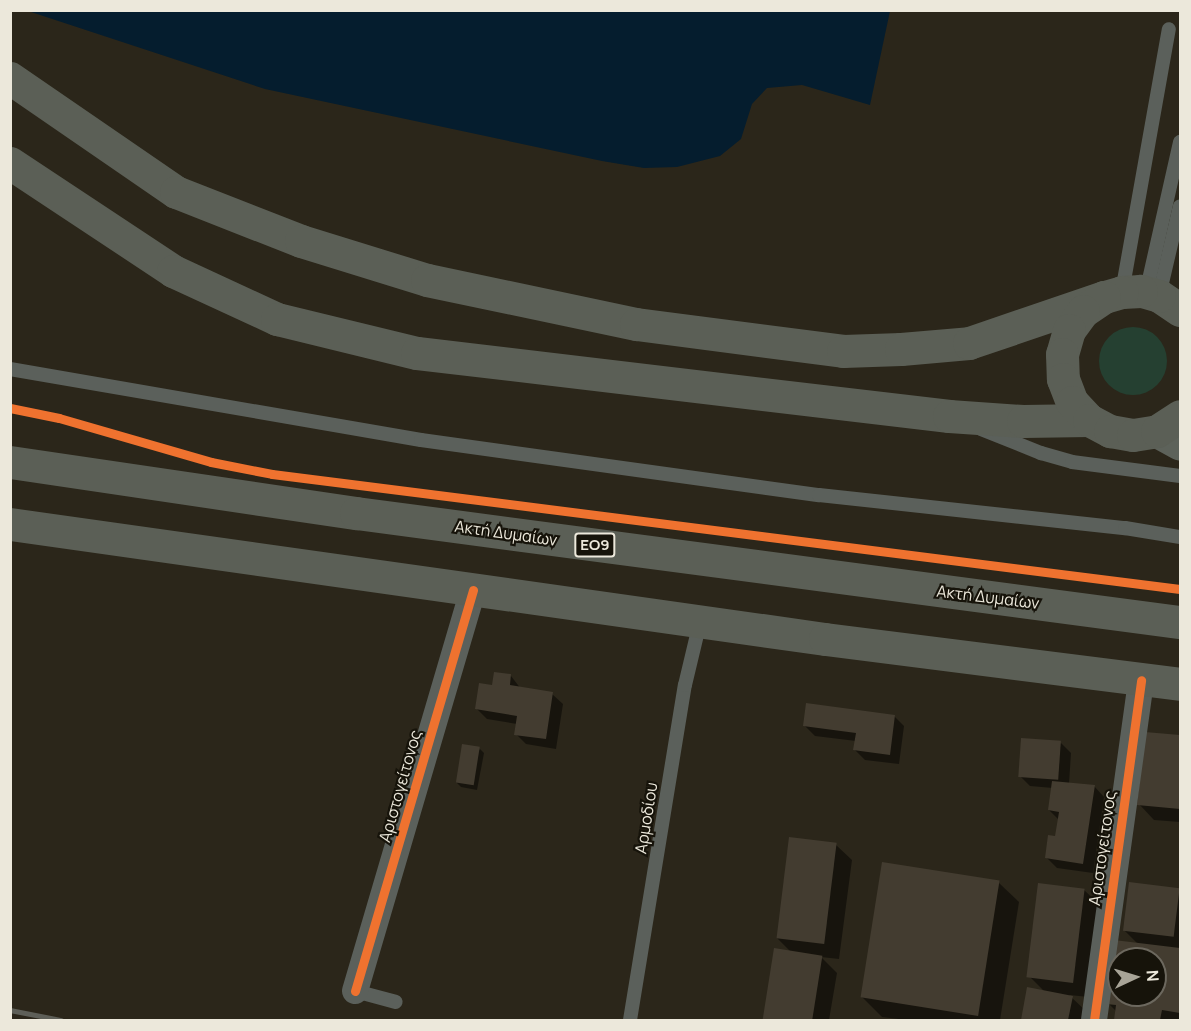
<!DOCTYPE html>
<html>
<head>
<meta charset="utf-8">
<style>
  body { margin:0 }
  #map { position:relative; width:1191px; height:1031px; overflow:hidden; background:#2b261a; font-family:Manrope,sans-serif }
  div>[style] { position:absolute }
  .green>* { inset:0; background:#254031 }
  .round { border-radius:50% }
  .water>* { inset:0; background:#051d2e }
  .shadow>* { inset:0; background:#0007 }
  .building>* { inset:0; background:#433c30; transform-origin:0 0 }
  .service>* { height:14px; margin:-7px; padding:0 7px; transform-origin:7px; border-radius:7px; background:#5b605b }
  .minor>* { height:26px; margin:-13px; padding:0 13px; transform-origin:13px; border-radius:13px; background:#5b605b }
  .secondary>* { height:33px; margin:-16.5px; padding:0 16.5px; transform-origin:16.5px; border-radius:16.5px; background:#5d625a }
  .primary>* { height:33px; margin:-16.5px; padding:0 16.5px; transform-origin:16.5px; border-radius:16.5px; background:#5b5f56 }
  .rail>* { height:4.5px; margin:-2.25px; padding:0 2.25px; transform-origin:2.25px; border-radius:2.25px; background:#5e5f58 }
  .cycleway>* { height:9px; margin:-4.5px; padding:0 4.5px; transform-origin:4.5px; border-radius:4.5px; background:#ef722f }
  span { translate:-50% -50%; white-space:nowrap; text-align:center; line-height:1.15; -webkit-text-stroke:4.5px #16130a; paint-order:stroke }
  .shield-label span { padding:2px 4px; background:#16130a; border:2px solid; border-radius:4px; -webkit-text-stroke-width:0 }
  .shield-label { font-size:15px; color:#ece8db; font-weight:700 }
  .street-label { font-size:16px; color:#ece8db }
  .frame { position:absolute; inset:0; border:12px solid #ece8db; pointer-events:none }
  .north { position:absolute; left:1107px; top:947px; width:60px; height:60px; box-sizing:border-box; background:#16130a; border:2px solid #6c685e; border-radius:50%; rotate:86deg; font-size:16px; font-weight:700; line-height:24px; text-align:center; color:#ece8db }
  .north::after { content:''; display:block; margin:auto; width:21px; height:27px; background:#a8a497; clip-path:polygon(50% 0,100% 100%,50% 72%,0 100%) }
</style>
</head>
<body>
<div id="map">
  <div class="green">
    <div class="round" style="left:1099px;top:327px;width:68px;height:68px"></div>
  </div>
  <div class="water">
    <div style="clip-path:polygon(28px 11px,890px 11px,870px 105px,802px 85px,767px 88px,752px 104px,741px 139px,720px 156px,677px 167px,644px 168px,602px 161px,265px 89px)"></div>
  </div>
  <div class="shadow">
    <div style="clip-path:polygon(511px 676px,521px 689px,552px 694px,563px 704px,556px 749px,526px 744px,516px 734px,517px 724px,487px 719px,477px 709px,493px 687px)"></div>
    <div style="clip-path:polygon(894px 716px,904px 726px,899px 764px,865px 760px,855px 750px,856px 741px,815px 736px,805px 726px)"></div>
    <div style="clip-path:polygon(1146px 733px,1180px 737px,1180px 822px,1154px 820px,1139px 804px)"></div>
    <div style="clip-path:polygon(1061px 743px,1071px 753px,1069px 784px,1094px 786px,1104px 797px,1093px 873px,1057px 868px,1047px 858px,1056px 838px,1059px 820px,1049px 810px,1053px 788px,1030px 786px,1020px 776px)"></div>
    <div style="clip-path:polygon(480px 749px,484px 753px,477px 790px,461px 787px,456px 782px)"></div>
    <div style="clip-path:polygon(836px 845px,852px 860px,839px 959px,821px 957px,837px 973px,829px 1020px,765px 1020px,776px 950px,792px 953px,777px 938px)"></div>
    <div style="clip-path:polygon(999px 883px,1019px 902px,1000px 1020px,907px 1020px,882px 1017px,862px 997px)"></div>
    <div style="clip-path:polygon(evenodd,1130px 884px,1180px 890px,1180px 1020px,1115px 1020px,1117px 1012px,1108px 1003px,1115px 942px,1139px 945px,1124px 930px,1130px 884px,1119px 959px,1155px 959px,1155px 995px,1119px 995px,1119px 959px)"></div>
    <div style="clip-path:polygon(1084px 890px,1100px 905px,1089px 997px,1069px 995px,1088px 1013px,1086px 1020px,1022px 1020px,1028px 989px,1045px 992px,1029px 976px)"></div>
  </div>
  <div class="building">
    <div style="clip-path:polygon(494px 672px,511px 674px,510px 685px,553px 692px,546px 739px,514px 735px,517px 716px,475px 709px,479px 683px,492px 685px)"></div>
    <div style="clip-path:polygon(806px 703px,895px 715px,890px 755px,853px 750px,856px 733px,803px 726px)"></div>
    <div style="clip-path:polygon(1145px 732px,1180px 735px,1180px 809px,1137px 805px)"></div>
    <div style="left:1021px;top:738px;width:40px;height:39px;rotate:4deg"></div>
    <div style="left:462px;top:744px;width:18px;height:39px;rotate:9deg"></div>
    <div style="clip-path:polygon(1052px 781px,1095px 785px,1083px 864px,1045px 858px,1048px 835px,1055px 836px,1059px 812px,1048px 810px)"></div>
    <div style="left:789px;top:837px;width:48px;height:102px;rotate:7deg"></div>
    <div style="left:882px;top:862px;width:119px;height:137px;rotate:9deg"></div>
    <div style="left:1129px;top:882px;width:51px;height:49px;rotate:7deg"></div>
    <div style="left:1038px;top:883px;width:47px;height:95px;rotate:7deg"></div>
    <div style="clip-path:polygon(evenodd,1114px 940px,1180px 948px,1180px 1013px,1162px 1010px,1160px 1020px,1114px 1020px,1116px 1005px,1106px 1004px,1114px 940px,1119px 959px,1155px 959px,1155px 995px,1119px 995px,1119px 959px)"></div>
    <div style="left:774px;top:948px;width:49px;height:73px;rotate:9deg"></div>
    <div style="clip-path:polygon(1027px 987px,1073px 996px,1068px 1020px,1021px 1020px)"></div>
  </div>
  <div class="service">
    <div style="left:1122px;top:292px;width:267px;rotate:-79.9deg"></div>
    <div style="left:1146px;top:293px;width:155px;rotate:-77.3deg"></div>
    <div style="left:1159px;top:296px;width:92px;rotate:-76.9deg"></div>
    <div style="left:10px;top:369px;width:417px;rotate:9.8deg"></div>
    <div style="left:421px;top:440px;width:402px;rotate:7.9deg"></div>
    <div style="left:819px;top:495px;width:308px;rotate:6.2deg"></div>
    <div style="left:1125px;top:528px;width:56px;rotate:9.3deg"></div>
    <div style="left:981px;top:429px;width:65px;rotate:21.8deg"></div>
    <div style="left:1041px;top:453px;width:32px;rotate:16deg"></div>
    <div style="left:1072px;top:462px;width:109px;rotate:7.4deg"></div>
    <div style="left:355px;top:991px;width:42px;rotate:15deg"></div>
    <div style="left:630px;top:1020px;width:339px;rotate:-80.7deg"></div>
    <div style="left:685px;top:685px;width:65px;rotate:-76.6deg"></div>
  </div>
  <div class="minor">
    <div style="left:355px;top:991px;width:418px;rotate:-73.6deg"></div>
    <div style="left:1094px;top:1020px;width:343px;rotate:-82.1deg"></div>
  </div>
  <div class="secondary">
    <div style="left:1157px;top:431px;width:26px;rotate:29deg"></div>
  </div>
  <div class="primary">
    <div style="left:10px;top:78px;width:201px;rotate:34.5deg"></div>
    <div style="left:176px;top:192px;width:134px;rotate:21.4deg"></div>
    <div style="left:301px;top:241px;width:132px;rotate:17.2deg"></div>
    <div style="left:427px;top:280px;width:214px;rotate:11.9deg"></div>
    <div style="left:636px;top:324px;width:209px;rotate:7.4deg"></div>
    <div style="left:843px;top:351px;width:58px;rotate:-2deg"></div>
    <div style="left:901px;top:349px;width:68px;rotate:-5deg"></div>
    <div style="left:969px;top:343px;width:143px;rotate:-18.8deg"></div>
    <div style="left:10px;top:163px;width:196px;rotate:33.5deg"></div>
    <div style="left:173px;top:271px;width:115px;rotate:24.8deg"></div>
    <div style="left:277px;top:319px;width:144px;rotate:13.7deg"></div>
    <div style="left:417px;top:353px;width:536px;rotate:6.75deg"></div>
    <div style="left:949px;top:416px;width:74px;rotate:3.9deg"></div>
    <div style="left:1023px;top:421px;width:66px;rotate:-0.9deg"></div>
    <div style="left:1180px;top:310px;width:25px;rotate:-146deg"></div>
    <div style="left:1159px;top:296px;width:19px;rotate:-164deg"></div>
    <div style="left:1141px;top:291px;width:19px;rotate:177deg"></div>
    <div style="left:1122px;top:292px;width:19px;rotate:164deg"></div>
    <div style="left:1104px;top:297px;width:25px;rotate:146deg"></div>
    <div style="left:1083px;top:311px;width:24px;rotate:126deg"></div>
    <div style="left:1069px;top:330px;width:25px;rotate:106deg"></div>
    <div style="left:1062px;top:354px;width:25px;rotate:88deg"></div>
    <div style="left:1063px;top:379px;width:25px;rotate:69deg"></div>
    <div style="left:1072px;top:402px;width:25px;rotate:47deg"></div>
    <div style="left:1089px;top:420px;width:24px;rotate:28deg"></div>
    <div style="left:1110px;top:431px;width:23px;rotate:10deg"></div>
    <div style="left:1133px;top:435px;width:24px;rotate:-9deg"></div>
    <div style="left:1157px;top:431px;width:27px;rotate:-33deg"></div>
    <div style="left:10px;top:462px;width:350px;rotate:8.4deg"></div>
    <div style="left:356px;top:513px;width:831px;rotate:7.54deg"></div>
    <div style="left:10px;top:524px;width:823px;rotate:8.03deg"></div>
    <div style="left:825px;top:639px;width:358px;rotate:7.2deg"></div>
  </div>
  <div class="rail">
    <div style="left:10px;top:1010px;width:52px;rotate:11.1deg"></div>
  </div>
  <div class="cycleway">
    <div style="left:10px;top:408px;width:50px;rotate:11.5deg"></div>
    <div style="left:59px;top:418px;width:158px;rotate:16.1deg"></div>
    <div style="left:211px;top:462px;width:62px;rotate:11.1deg"></div>
    <div style="left:272px;top:474px;width:915px;rotate:7.22deg"></div>
    <div style="left:355px;top:991px;width:418px;rotate:-73.6deg"></div>
    <div style="left:1094px;top:1020px;width:343px;rotate:-82.1deg"></div>
  </div>
  <div class="shield-label">
    <span style="left:595px;top:545px">ΕΟ9</span>
  </div>
  <div class="street-label">
    <span style="left:506px;top:533px;rotate:8deg">Ακτή Δυμαίων</span>
    <span style="left:988px;top:597px;rotate:7deg">Ακτή Δυμαίων</span>
    <span style="left:400px;top:786px;rotate:-74deg">Αριστογείτονος</span>
    <span style="left:646px;top:818px;rotate:-81deg">Αρμοδίου</span>
    <span style="left:1102px;top:848px;rotate:-82deg">Αριστογείτονος</span>
  </div>
  <div class="frame"></div>
  <div class="north">N</div>
</div>
</body>
</html>
